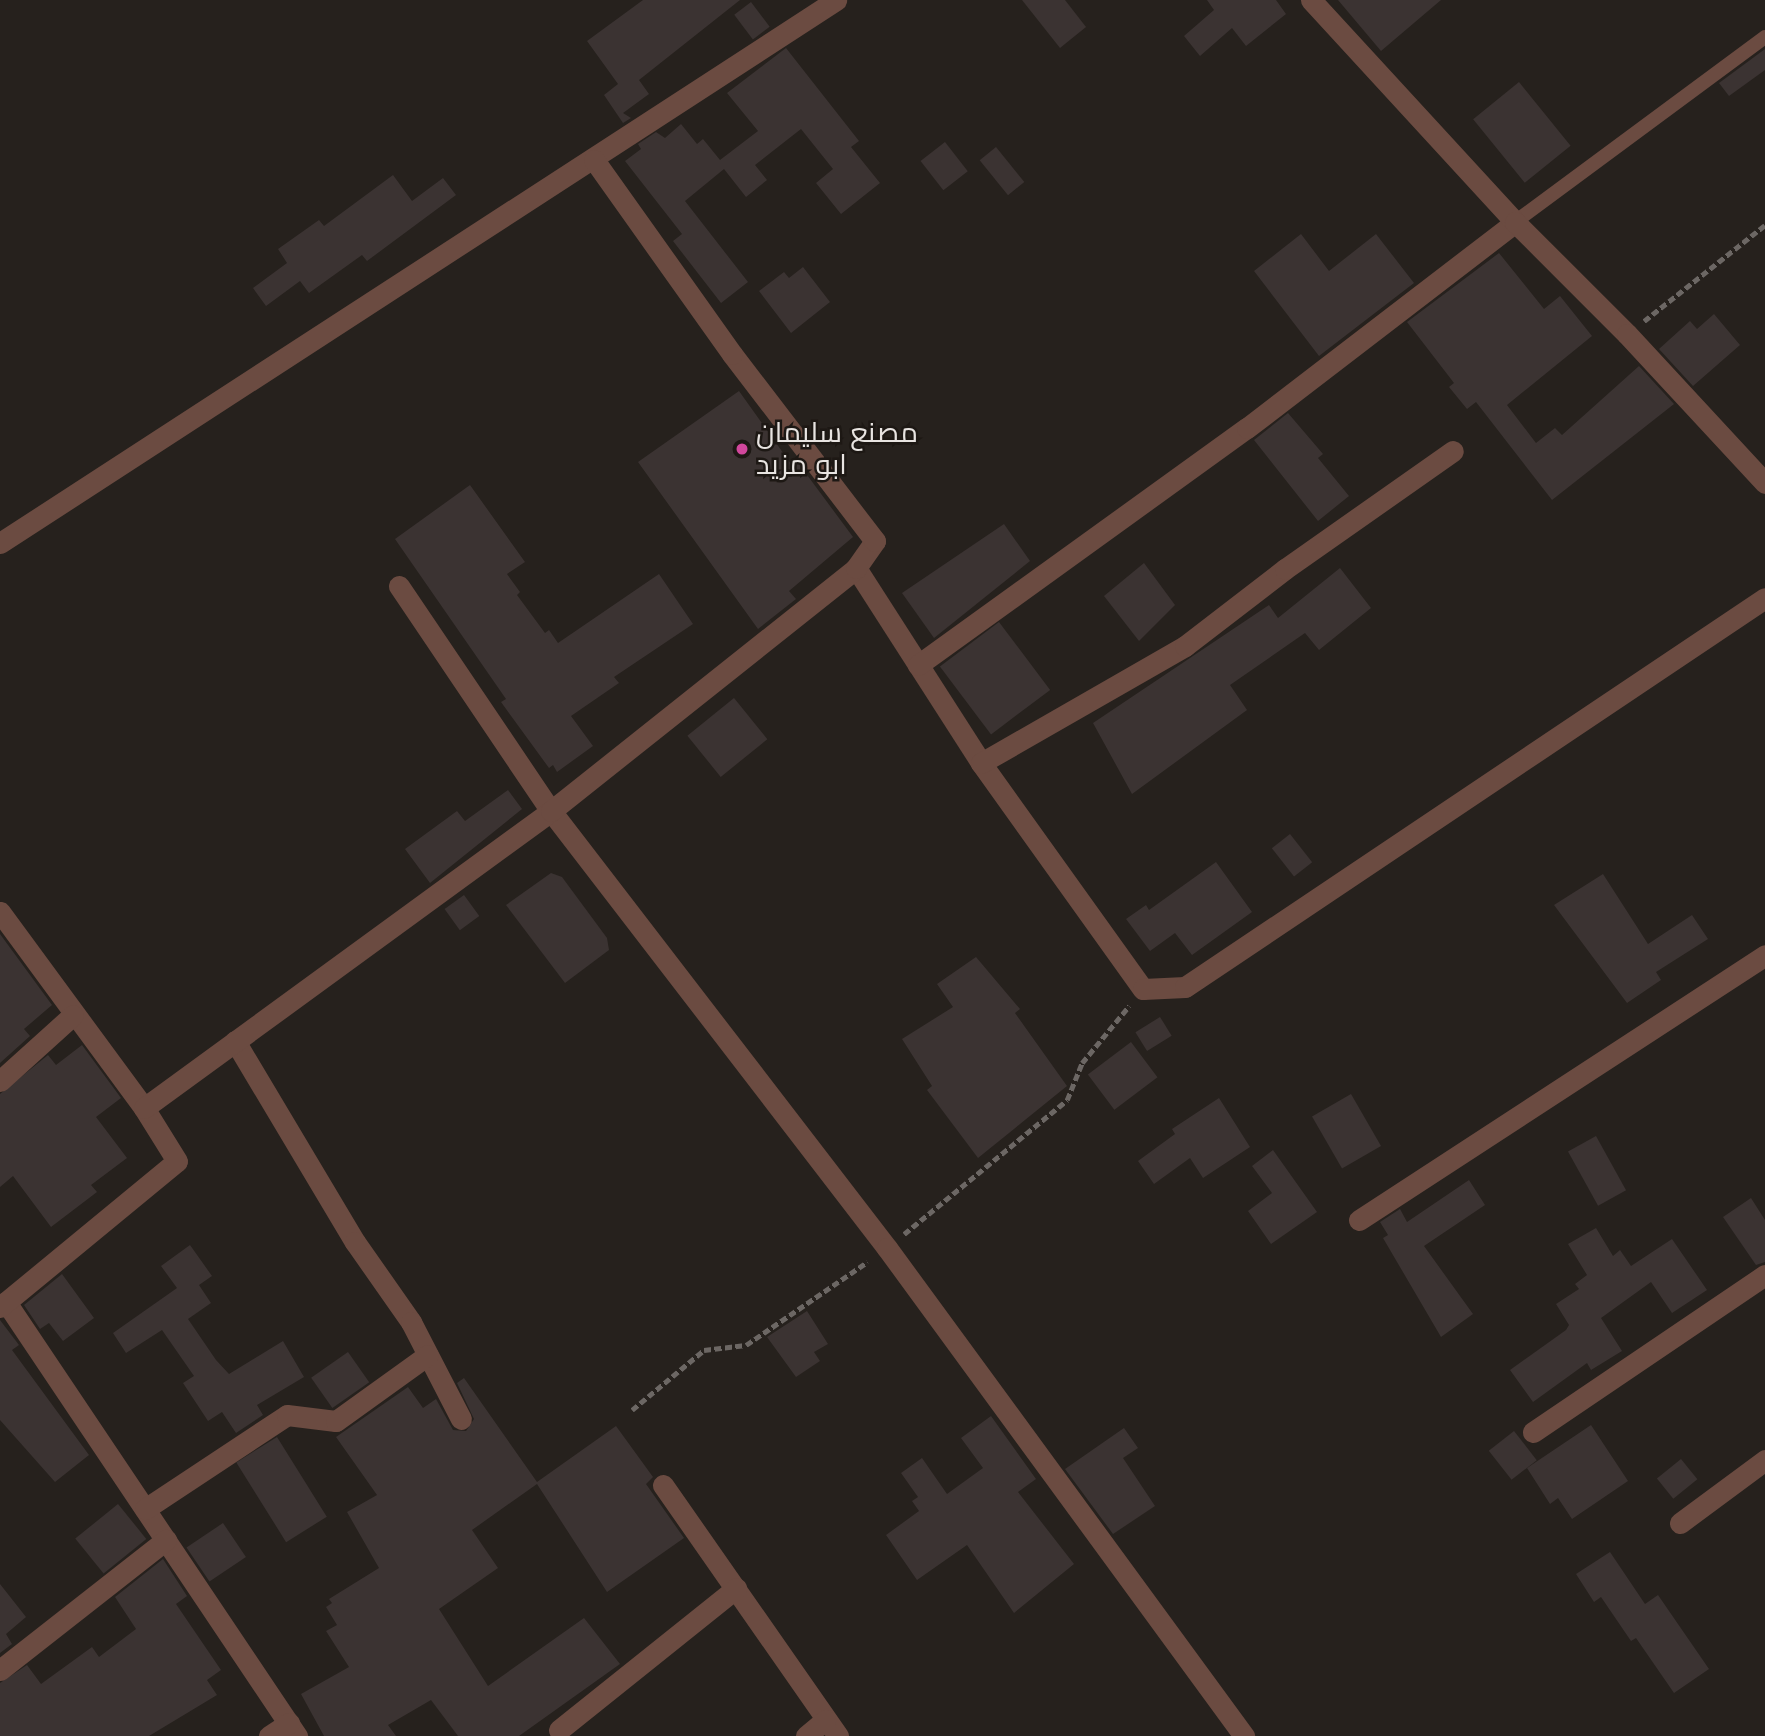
<!DOCTYPE html>
<html>
<head>
<meta charset="utf-8">
<style>
  body { margin:0 }
  #map { position:relative; width:1765px; height:1736px; overflow:hidden; background:#26211d; font-family:Jost,Cairo,sans-serif }
  div>[style] { position:absolute }
  .building>* { inset:0; background:#3b3332; transform-origin:0 0 }
  .path>* { height:4.5px; margin-top:-2.25px; transform-origin:0; background:repeating-linear-gradient(90deg,#6c6764 0 7px,transparent 0 10.5px) }
  .service>* { height:14px; margin:-7px; padding:0 7px; transform-origin:7px; border-radius:7px; background:#6b4b41 }
  .minor>* { height:21px; margin:-10.5px; padding:0 10.5px; transform-origin:10.5px; border-radius:10.5px; background:#6b4b41 }
  .tertiary>* { height:21px; margin:-10.5px; padding:0 10.5px; transform-origin:10.5px; border-radius:10.5px; background:#6b4b41 }
  .dots>* { width:19px; height:19px; translate:-50% -50%; box-sizing:border-box; border:4px solid #1d1814; border-radius:50% }
  span { translate:-50% -50%; white-space:nowrap; text-align:center; line-height:1.15; -webkit-text-stroke:5px #1d1814; paint-order:stroke }
  .poi-label { font-size:28px; color:#e8e4e1 }
  .left { translate:0 -50%; text-align:left }
</style>
</head>
<body>
<div id="map">
  <div class="building">
    <div style="clip-path:polygon(643px 0,740px 0,639px 80px,649px 94px,623px 113px,631px 118px,623px 123px,604px 95px,618px 84px,587px 41px)"></div>
    <div style="clip-path:polygon(1022px 0,1065px 0,1086px 27px,1060px 48px)"></div>
    <div style="clip-path:polygon(1207px 0,1276px 0,1286px 14px,1246px 46px,1232px 28px,1200px 56px,1184px 36px,1214px 10px)"></div>
    <div style="clip-path:polygon(1338px 0,1441px 0,1381px 51px)"></div>
    <div style="left:751px;top:2px;width:31px;height:21px;rotate:53deg"></div>
    <div style="clip-path:polygon(786px 48px,859px 141px,851px 147px,880px 183px,841px 214px,816px 183px,833px 169px,801px 129px,755px 165px,767px 180px,746px 197px,724px 169px,685px 201px,748px 282px,721px 303px,673px 241px,682px 234px,625px 161px,641px 149px,638px 144px,656px 132px,665px 138px,681px 124px,697px 144px,703px 139px,720px 160px,758px 131px,727px 93px)"></div>
    <div style="clip-path:polygon(1765px 49px,1765px 70px,1729px 96px,1719px 83px)"></div>
    <div style="left:1519px;top:82px;width:82px;height:59px;rotate:51deg"></div>
    <div style="left:945px;top:142px;width:37px;height:31px;rotate:52deg"></div>
    <div style="left:996px;top:147px;width:45px;height:21px;rotate:51deg"></div>
    <div style="clip-path:polygon(393px 175px,412px 201px,443px 178px,456px 195px,367px 261px,362px 255px,309px 293px,300px 281px,266px 306px,253px 288px,287px 263px,278px 249px,319px 220px,324px 226px)"></div>
    <div style="clip-path:polygon(1301px 234px,1329px 271px,1376px 234px,1414px 283px,1319px 356px,1254px 271px)"></div>
    <div style="clip-path:polygon(1499px 253px,1544px 309px,1560px 296px,1592px 336px,1507px 405px,1536px 443px,1555px 428px,1562px 435px,1639px 366px,1674px 404px,1552px 500px,1476px 402px,1467px 409px,1449px 387px,1454px 383px,1407px 322px)"></div>
    <div style="clip-path:polygon(803px 267px,830px 302px,791px 333px,759px 291px,784px 272px,789px 278px)"></div>
    <div style="clip-path:polygon(1714px 314px,1740px 345px,1693px 386px,1659px 349px,1690px 321px,1697px 329px)"></div>
    <div style="clip-path:polygon(739px 391px,791px 464px,796px 460px,853px 537px,789px 591px,796px 599px,758px 629px,638px 462px)"></div>
    <div style="clip-path:polygon(1288px 413px,1323px 454px,1318px 458px,1349px 496px,1318px 521px,1254px 440px)"></div>
    <div style="clip-path:polygon(470px 485px,525px 562px,507px 574px,520px 592px,517px 595px,545px 633px,549px 630px,558px 643px,659px 574px,693px 624px,614px 677px,619px 683px,571px 716px,593px 746px,557px 772px,553px 765px,549px 768px,501px 702px,506px 699px,395px 539px)"></div>
    <div style="clip-path:polygon(1004px 524px,1030px 561px,934px 638px,902px 593px)"></div>
    <div style="clip-path:polygon(1144px 563px,1175px 605px,1139px 641px,1104px 596px)"></div>
    <div style="clip-path:polygon(1340px 568px,1371px 608px,1319px 650px,1305px 633px,1230px 685px,1247px 710px,1132px 794px,1093px 723px,1269px 605px,1278px 618px)"></div>
    <div style="left:999px;top:622px;width:85px;height:74px;rotate:53deg"></div>
    <div style="left:734px;top:698px;width:53px;height:60px;rotate:51deg"></div>
    <div style="clip-path:polygon(508px 790px,522px 809px,430px 883px,405px 849px,457px 811px,465px 821px)"></div>
    <div style="left:1290px;top:834px;width:36px;height:23px;rotate:52deg"></div>
    <div style="clip-path:polygon(1216px 862px,1252px 912px,1192px 955px,1175px 933px,1150px 951px,1126px 919px,1146px 905px,1149px 910px)"></div>
    <div style="clip-path:polygon(551px 873px,562px 877px,607px 938px,609px 950px,565px 983px,506px 905px)"></div>
    <div style="clip-path:polygon(1603px 874px,1648px 944px,1692px 915px,1708px 939px,1656px 972px,1661px 980px,1627px 1003px,1554px 905px)"></div>
    <div style="left:464px;top:895px;width:26px;height:24px;rotate:54deg"></div>
    <div style="clip-path:polygon(0 934px,52px 1005px,24px 1029px,30px 1036px,0 1063px)"></div>
    <div style="clip-path:polygon(976px 957px,1020px 1009px,1015px 1013px,1067px 1086px,978px 1158px,927px 1090px,932px 1086px,902px 1039px,953px 1007px,937px 984px)"></div>
    <div style="left:1160px;top:1017px;width:22px;height:29px;rotate:58deg"></div>
    <div style="left:1131px;top:1042px;width:44px;height:54px;rotate:53deg"></div>
    <div style="clip-path:polygon(82px 1045px,121px 1098px,96px 1117px,127px 1158px,91px 1185px,97px 1192px,51px 1227px,13px 1176px,0 1187px,0 1094px,48px 1055px,56px 1065px)"></div>
    <div style="left:1351px;top:1094px;width:60px;height:45px;rotate:60deg"></div>
    <div style="clip-path:polygon(1219px 1098px,1250px 1147px,1203px 1178px,1190px 1158px,1154px 1184px,1138px 1161px,1175px 1134px,1172px 1129px)"></div>
    <div style="left:1596px;top:1136px;width:62px;height:32px;rotate:61deg"></div>
    <div style="clip-path:polygon(1273px 1150px,1317px 1212px,1271px 1244px,1248px 1211px,1272px 1193px,1252px 1166px)"></div>
    <div style="clip-path:polygon(1469px 1180px,1485px 1205px,1424px 1246px,1473px 1314px,1441px 1337px,1383px 1238px,1388px 1235px,1380px 1222px,1400px 1209px,1407px 1222px)"></div>
    <div style="clip-path:polygon(1751px 1198px,1765px 1220px,1765px 1262px,1756px 1265px,1723px 1217px)"></div>
    <div style="clip-path:polygon(1596px 1228px,1613px 1256px,1620px 1250px,1631px 1266px,1672px 1239px,1707px 1290px,1672px 1313px,1651px 1282px,1601px 1318px,1622px 1351px,1591px 1370px,1587px 1363px,1533px 1402px,1510px 1370px,1566px 1330px,1569px 1325px,1556px 1304px,1579px 1289px,1575px 1284px,1587px 1275px,1568px 1244px)"></div>
    <div style="clip-path:polygon(190px 1245px,212px 1276px,199px 1285px,211px 1303px,188px 1319px,216px 1360px,229px 1374px,283px 1341px,304px 1377px,257px 1405px,263px 1415px,236px 1433px,222px 1412px,208px 1421px,183px 1383px,194px 1376px,162px 1330px,126px 1353px,113px 1333px,177px 1288px,161px 1266px)"></div>
    <div style="clip-path:polygon(62px 1274px,94px 1318px,63px 1341px,49px 1323px,40px 1329px,24px 1305px)"></div>
    <div style="clip-path:polygon(807px 1311px,828px 1344px,814px 1352px,820px 1361px,796px 1377px,767px 1337px)"></div>
    <div style="clip-path:polygon(0 1320px,19px 1345px,12px 1350px,89px 1455px,55px 1482px,0 1420px)"></div>
    <div style="left:348px;top:1352px;width:37px;height:45px;rotate:55deg"></div>
    <div style="clip-path:polygon(464px 1378px,537px 1482px,616px 1426px,653px 1477px,646px 1484px,684px 1538px,607px 1592px,537px 1484px,472px 1530px,498px 1568px,439px 1609px,488px 1686px,584px 1618px,620px 1664px,519px 1736px,458px 1736px,431px 1700px,388px 1725px,396px 1736px,324px 1736px,301px 1694px,349px 1667px,326px 1631px,337px 1625px,326px 1607px,332px 1603px,329px 1599px,379px 1568px,347px 1512px,377px 1495px,336px 1437px,408px 1387px,423px 1408px,436px 1399px,453px 1430px,466px 1431px,474px 1419px,457px 1383px)"></div>
    <div style="clip-path:polygon(991px 1416px,1036px 1479px,1018px 1492px,1074px 1564px,1014px 1613px,967px 1545px,917px 1580px,886px 1535px,919px 1511px,912px 1501px,918px 1497px,901px 1473px,922px 1458px,947px 1494px,983px 1468px,961px 1438px)"></div>
    <div style="clip-path:polygon(1591px 1425px,1628px 1481px,1572px 1519px,1558px 1498px,1550px 1504px,1527px 1468px)"></div>
    <div style="clip-path:polygon(1124px 1428px,1138px 1448px,1123px 1458px,1155px 1506px,1113px 1534px,1065px 1469px)"></div>
    <div style="left:1514px;top:1431px;width:37px;height:32px;rotate:52deg"></div>
    <div style="left:277px;top:1437px;width:94px;height:48px;rotate:58deg"></div>
    <div style="left:1681px;top:1459px;width:26px;height:31px;rotate:51deg"></div>
    <div style="left:118px;top:1504px;width:45px;height:55px;rotate:51deg"></div>
    <div style="left:223px;top:1523px;width:41px;height:44px;rotate:56deg"></div>
    <div style="clip-path:polygon(1610px 1552px,1645px 1604px,1658px 1595px,1709px 1669px,1674px 1693px,1636px 1638px,1631px 1641px,1601px 1597px,1594px 1602px,1576px 1574px)"></div>
    <div style="clip-path:polygon(163px 1559px,187px 1596px,176px 1604px,221px 1670px,207px 1680px,217px 1695px,149px 1736px,0 1736px,0 1683px,27px 1665px,41px 1684px,92px 1647px,99px 1657px,136px 1629px,115px 1597px)"></div>
    <div style="clip-path:polygon(0 1584px,26px 1617px,6px 1634px,12px 1644px,0 1653px)"></div>
  </div>
  <div class="path">
    <div style="left:1644px;top:321px;width:154px;rotate:-38.4deg"></div>
    <div style="left:904px;top:1234px;width:211px;rotate:-39.4deg"></div>
    <div style="left:1067px;top:1100px;width:40px;rotate:-68deg"></div>
    <div style="left:1082px;top:1063px;width:74px;rotate:-50.5deg"></div>
    <div style="left:632px;top:1410px;width:94px;rotate:-39.8deg"></div>
    <div style="left:704px;top:1350px;width:42px;rotate:-6.8deg"></div>
    <div style="left:746px;top:1345px;width:147px;rotate:-34.4deg"></div>
  </div>
  <div class="service">
    <div style="left:1515px;top:222px;width:311px;rotate:-36.5deg"></div>
  </div>
  <div class="minor">
    <div style="left:0;top:543px;width:997px;rotate:-33deg"></div>
    <div style="left:856px;top:568px;width:232px;rotate:57.3deg"></div>
    <div style="left:981px;top:763px;width:278px;rotate:54.4deg"></div>
    <div style="left:1143px;top:989px;width:42px;rotate:-2.7deg"></div>
    <div style="left:1185px;top:987px;width:698px;rotate:-33.85deg"></div>
    <div style="left:399px;top:586px;width:272px;rotate:56deg"></div>
    <div style="left:551px;top:811px;width:551px;rotate:52.44deg"></div>
    <div style="left:887px;top:1248px;width:605px;rotate:53.81deg"></div>
    <div style="left:918px;top:665px;width:405px;rotate:-35.8deg"></div>
    <div style="left:1247px;top:428px;width:338px;rotate:-37.5deg"></div>
    <div style="left:981px;top:763px;width:235px;rotate:-29.8deg"></div>
    <div style="left:1185px;top:646px;width:126px;rotate:-37.6deg"></div>
    <div style="left:1285px;top:569px;width:205px;rotate:-35.1deg"></div>
    <div style="left:0;top:912px;width:243px;rotate:53.7deg"></div>
    <div style="left:235px;top:1041px;width:234px;rotate:59.2deg"></div>
    <div style="left:355px;top:1242px;width:98px;rotate:55deg"></div>
    <div style="left:411px;top:1322px;width:109px;rotate:62.7deg"></div>
    <div style="left:0;top:1081px;width:98px;rotate:-42.1deg"></div>
    <div style="left:1359px;top:1220px;width:485px;rotate:-33.1deg"></div>
    <div style="left:6px;top:1302px;width:523px;rotate:56.16deg"></div>
    <div style="left:0;top:1307px;width:229px;rotate:-39.5deg"></div>
    <div style="left:177px;top:1161px;width:62px;rotate:-121.9deg"></div>
    <div style="left:144px;top:1108px;width:504px;rotate:-36.12deg"></div>
    <div style="left:551px;top:811px;width:390px;rotate:-38.5deg"></div>
    <div style="left:856px;top:568px;width:33px;rotate:-55deg"></div>
    <div style="left:875px;top:541px;width:235px;rotate:-127.4deg"></div>
    <div style="left:732px;top:354px;width:238px;rotate:-125.4deg"></div>
    <div style="left:1533px;top:1432px;width:280px;rotate:-34.1deg"></div>
    <div style="left:663px;top:1485px;width:306px;rotate:55.1deg"></div>
    <div style="left:145px;top:1509px;width:170px;rotate:-33.5deg"></div>
    <div style="left:287px;top:1415px;width:49px;rotate:7deg"></div>
    <div style="left:336px;top:1421px;width:113px;rotate:-35.7deg"></div>
    <div style="left:1680px;top:1523px;width:106px;rotate:-36.5deg"></div>
    <div style="left:0;top:1670px;width:211px;rotate:-38.1deg"></div>
    <div style="left:559px;top:1730px;width:227px;rotate:-38.7deg"></div>
    <div style="left:269px;top:1736px;width:24px;rotate:-33deg"></div>
    <div style="left:806px;top:1736px;width:25px;rotate:-40deg"></div>
  </div>
  <div class="tertiary">
    <div style="left:1311px;top:0;width:301px;rotate:47.4deg"></div>
    <div style="left:1515px;top:222px;width:158px;rotate:45deg"></div>
    <div style="left:1627px;top:334px;width:203px;rotate:47.2deg"></div>
  </div>
  <div class="dots">
    <div style="left:742px;top:449px;background:#d1479c"></div>
  </div>
  <div class="poi-label">
    <span class="left" style="left:756px;top:449px">مصنع سليمان<br>ابو مزيد</span>
  </div>
</div>
</body>
</html>
